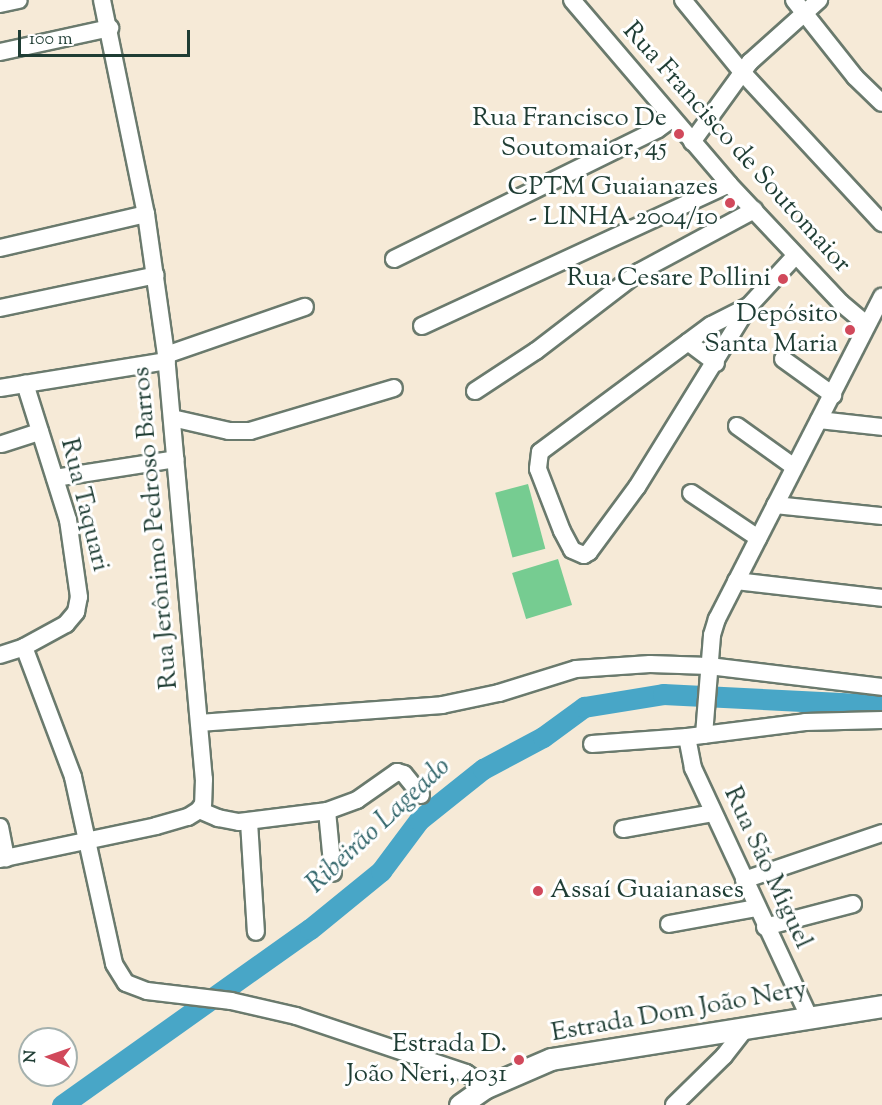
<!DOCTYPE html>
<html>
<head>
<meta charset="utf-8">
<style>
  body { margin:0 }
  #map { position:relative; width:882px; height:1105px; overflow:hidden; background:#f6ead7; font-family:"Sorts Mill Goudy",serif }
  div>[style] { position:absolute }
  .green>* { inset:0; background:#76cc91; transform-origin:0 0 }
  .river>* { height:21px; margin:-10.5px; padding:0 10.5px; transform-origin:10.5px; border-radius:10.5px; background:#48a6c7 }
  .roads { filter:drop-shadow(2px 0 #6a7a6d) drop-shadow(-2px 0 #6a7a6d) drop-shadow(0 2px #6a7a6d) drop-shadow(0 -2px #6a7a6d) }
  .minor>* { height:16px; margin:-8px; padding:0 8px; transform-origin:8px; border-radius:8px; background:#fff }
  .major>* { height:21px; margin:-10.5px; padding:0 10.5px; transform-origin:10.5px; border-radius:10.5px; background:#fff }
  .dots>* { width:16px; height:16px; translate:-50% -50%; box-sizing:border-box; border:3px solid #fff; border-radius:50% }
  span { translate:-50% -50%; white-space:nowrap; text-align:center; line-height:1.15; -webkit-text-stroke:6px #fff; paint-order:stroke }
  .poi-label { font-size:26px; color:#1f3d34 }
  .right { translate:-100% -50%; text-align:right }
  .left { translate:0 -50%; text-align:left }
  .street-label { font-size:26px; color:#1f3d34 }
  .water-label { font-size:27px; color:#2d6267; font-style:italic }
  .north { position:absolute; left:18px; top:1027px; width:60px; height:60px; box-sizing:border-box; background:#fff; border:2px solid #a5b1ae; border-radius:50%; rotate:272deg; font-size:16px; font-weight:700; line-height:24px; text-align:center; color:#1f3d34 }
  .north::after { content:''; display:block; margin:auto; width:21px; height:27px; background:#d1495b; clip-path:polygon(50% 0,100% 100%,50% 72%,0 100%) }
  .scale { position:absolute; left:18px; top:30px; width:172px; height:27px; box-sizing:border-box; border:3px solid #1f3d34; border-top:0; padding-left:8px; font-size:18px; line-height:21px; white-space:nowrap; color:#1f3d34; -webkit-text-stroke:4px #fff; paint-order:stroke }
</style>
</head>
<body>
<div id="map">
  <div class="green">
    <div style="left:528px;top:484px;width:67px;height:34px;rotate:75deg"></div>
    <div style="left:558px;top:559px;width:48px;height:48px;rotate:73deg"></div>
  </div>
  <div class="river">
    <div style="left:62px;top:1105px;width:304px;rotate:-35.4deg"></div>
    <div style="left:310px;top:929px;width:92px;rotate:-39.2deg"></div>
    <div style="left:381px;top:871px;width:64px;rotate:-53.3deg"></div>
    <div style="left:419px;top:820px;width:82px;rotate:-38.6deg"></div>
    <div style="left:483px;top:769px;width:68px;rotate:-28.1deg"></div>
    <div style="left:543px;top:737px;width:51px;rotate:-36.2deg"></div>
    <div style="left:584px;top:707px;width:80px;rotate:-9.3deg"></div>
    <div style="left:663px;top:694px;width:219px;rotate:2.9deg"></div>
  </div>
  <div class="roads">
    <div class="minor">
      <div style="left:102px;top:0;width:218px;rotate:78.4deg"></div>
      <div style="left:146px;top:214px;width:142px;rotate:81.9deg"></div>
      <div style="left:166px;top:355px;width:426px;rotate:84.9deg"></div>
      <div style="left:204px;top:779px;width:25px;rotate:92deg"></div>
      <div style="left:203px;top:804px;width:7px;rotate:124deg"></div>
      <div style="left:572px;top:0;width:242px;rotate:49.5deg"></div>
      <div style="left:729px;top:184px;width:163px;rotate:46.7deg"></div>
      <div style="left:841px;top:303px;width:34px;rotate:40deg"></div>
      <div style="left:683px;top:0;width:93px;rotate:50.7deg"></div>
      <div style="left:742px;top:72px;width:206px;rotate:47.2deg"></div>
      <div style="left:794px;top:0;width:98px;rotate:51.6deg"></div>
      <div style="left:855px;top:77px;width:37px;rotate:44deg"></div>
      <div style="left:0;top:4px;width:19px;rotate:-12deg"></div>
      <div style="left:0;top:52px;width:113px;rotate:-12.3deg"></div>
      <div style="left:692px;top:142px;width:99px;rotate:-54.1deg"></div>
      <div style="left:750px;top:62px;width:93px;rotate:-41.9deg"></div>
      <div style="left:0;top:248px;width:150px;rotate:-13.1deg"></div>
      <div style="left:394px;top:259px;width:294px;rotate:-26.2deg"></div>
      <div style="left:658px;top:129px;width:17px;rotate:-36deg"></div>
      <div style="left:749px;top:306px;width:42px;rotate:153.4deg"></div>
      <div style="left:711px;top:325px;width:213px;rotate:143.4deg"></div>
      <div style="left:540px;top:452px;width:17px;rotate:97deg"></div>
      <div style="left:538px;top:469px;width:66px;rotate:68.8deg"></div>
      <div style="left:562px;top:531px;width:21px;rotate:62deg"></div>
      <div style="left:572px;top:550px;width:13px;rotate:23deg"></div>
      <div style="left:584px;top:555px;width:6px;rotate:-31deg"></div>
      <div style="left:589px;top:552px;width:81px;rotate:-53.6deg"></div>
      <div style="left:637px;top:487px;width:213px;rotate:-58.3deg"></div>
      <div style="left:749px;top:306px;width:69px;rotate:-47.3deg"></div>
      <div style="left:0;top:308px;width:159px;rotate:-11.9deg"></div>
      <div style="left:422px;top:326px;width:338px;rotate:-24.8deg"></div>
      <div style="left:688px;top:342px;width:35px;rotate:37deg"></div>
      <div style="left:166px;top:355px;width:147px;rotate:-19.1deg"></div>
      <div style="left:783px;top:359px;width:62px;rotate:35.8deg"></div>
      <div style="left:0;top:388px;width:169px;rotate:-9.2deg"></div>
      <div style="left:475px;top:391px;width:73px;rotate:-33.3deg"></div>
      <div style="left:536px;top:351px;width:130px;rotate:-37.5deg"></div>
      <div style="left:639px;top:272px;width:131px;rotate:-28.3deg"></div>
      <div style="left:172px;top:418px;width:58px;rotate:12.8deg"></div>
      <div style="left:229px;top:431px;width:21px"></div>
      <div style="left:250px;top:431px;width:150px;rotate:-16.6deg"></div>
      <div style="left:819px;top:420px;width:63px;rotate:6.3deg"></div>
      <div style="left:737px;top:426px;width:70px;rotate:35.7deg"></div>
      <div style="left:2px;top:444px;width:40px;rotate:-18deg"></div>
      <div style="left:55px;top:478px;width:122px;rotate:-8.9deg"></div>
      <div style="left:691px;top:493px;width:81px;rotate:33.9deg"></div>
      <div style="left:775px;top:505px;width:108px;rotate:5.9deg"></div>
      <div style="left:736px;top:581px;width:147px;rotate:6.6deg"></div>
      <div style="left:24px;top:647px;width:139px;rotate:69.3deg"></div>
      <div style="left:73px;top:777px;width:191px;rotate:77.6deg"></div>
      <div style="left:114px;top:964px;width:22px;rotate:58deg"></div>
      <div style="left:126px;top:983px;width:22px;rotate:21deg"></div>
      <div style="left:147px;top:991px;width:85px;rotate:6.8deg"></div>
      <div style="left:231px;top:1001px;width:67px;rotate:13deg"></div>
      <div style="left:296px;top:1016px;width:179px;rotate:18.5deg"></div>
      <div style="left:466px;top:1073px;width:24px;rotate:35deg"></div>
      <div style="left:0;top:655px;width:25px;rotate:-18deg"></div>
      <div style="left:24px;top:647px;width:48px;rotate:-28.7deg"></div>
      <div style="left:66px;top:624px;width:16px;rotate:-50deg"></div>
      <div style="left:76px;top:612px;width:15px;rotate:-79deg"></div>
      <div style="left:79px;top:597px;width:78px;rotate:-98.1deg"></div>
      <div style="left:68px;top:520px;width:143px;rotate:-107.5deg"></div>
      <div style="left:199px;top:723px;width:244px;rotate:-4.2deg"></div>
      <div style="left:442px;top:705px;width:58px;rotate:-11.9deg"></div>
      <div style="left:499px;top:693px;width:81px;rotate:-17.3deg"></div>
      <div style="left:576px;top:669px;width:74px;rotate:-3.9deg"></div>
      <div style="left:650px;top:664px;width:59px;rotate:1.9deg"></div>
      <div style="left:709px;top:666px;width:174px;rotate:6.9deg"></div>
      <div style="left:704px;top:735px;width:100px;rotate:-85.4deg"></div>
      <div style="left:712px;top:635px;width:17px;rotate:-73deg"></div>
      <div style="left:717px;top:619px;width:362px;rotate:-62.9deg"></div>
      <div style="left:687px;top:737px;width:32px;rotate:79deg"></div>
      <div style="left:693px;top:768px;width:275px;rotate:65deg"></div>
      <div style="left:592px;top:744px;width:95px;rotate:-4.2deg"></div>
      <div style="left:687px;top:737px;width:119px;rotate:-7.2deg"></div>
      <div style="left:805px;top:722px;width:77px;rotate:-1.5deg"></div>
      <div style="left:199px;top:810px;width:21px;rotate:23deg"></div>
      <div style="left:218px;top:818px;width:21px;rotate:11deg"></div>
      <div style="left:239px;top:822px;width:89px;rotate:-7.1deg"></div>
      <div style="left:327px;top:811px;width:32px;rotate:-20deg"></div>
      <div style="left:357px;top:800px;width:49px;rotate:-35deg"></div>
      <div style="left:397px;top:772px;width:7px;rotate:16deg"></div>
      <div style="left:404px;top:774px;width:27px;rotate:51deg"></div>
      <div style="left:327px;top:811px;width:62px;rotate:84.5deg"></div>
      <div style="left:249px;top:822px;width:110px;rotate:86.4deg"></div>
      <div style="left:0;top:827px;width:32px;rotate:79deg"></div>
      <div style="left:623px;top:829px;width:91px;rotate:-10.1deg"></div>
      <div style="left:0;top:859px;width:159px;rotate:-11.9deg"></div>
      <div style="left:156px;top:826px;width:33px;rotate:-16deg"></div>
      <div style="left:188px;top:817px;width:13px;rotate:-32deg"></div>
      <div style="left:744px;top:880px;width:146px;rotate:-18.8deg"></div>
      <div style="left:669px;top:924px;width:88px;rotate:-10.4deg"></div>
      <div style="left:765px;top:927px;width:91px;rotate:-14.6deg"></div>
      <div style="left:674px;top:1105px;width:70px;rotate:-44.4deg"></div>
      <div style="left:724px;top:1056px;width:36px;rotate:-52deg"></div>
    </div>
    <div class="major">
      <div style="left:460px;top:1105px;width:32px;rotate:-35deg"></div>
      <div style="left:486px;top:1087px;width:71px;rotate:-23.3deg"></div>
      <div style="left:551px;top:1059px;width:335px;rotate:-9.1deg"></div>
    </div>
  </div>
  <div class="dots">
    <div style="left:679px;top:134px;background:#d1495b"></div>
    <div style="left:730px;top:203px;background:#d1495b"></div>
    <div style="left:783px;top:279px;background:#d1495b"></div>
    <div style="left:850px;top:330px;background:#d1495b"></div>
    <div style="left:538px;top:891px;background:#d1495b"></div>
    <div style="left:519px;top:1060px;background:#d1495b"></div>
  </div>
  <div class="poi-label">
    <span class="right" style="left:667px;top:134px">Rua Francisco De<br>Soutomaior, 45</span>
    <span class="right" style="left:718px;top:203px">CPTM Guaianazes<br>- LINHA 2004/10</span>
    <span class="right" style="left:771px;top:279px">Rua Cesare Pollini</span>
    <span class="right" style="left:838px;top:330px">Depósito<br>Santa Maria</span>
    <span class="left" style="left:550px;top:891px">Assaí Guaianases</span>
    <span class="right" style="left:507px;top:1060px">Estrada D.<br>João Neri, 4031</span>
  </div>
  <div class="street-label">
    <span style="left:736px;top:148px;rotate:48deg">Rua Francisco de Soutomaior</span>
    <span style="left:84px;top:505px;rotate:76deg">Rua Taquari</span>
    <span style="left:156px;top:528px;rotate:-95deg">Rua Jerônimo Pedroso Barros</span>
    <span style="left:767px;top:868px;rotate:65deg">Rua São Miguel</span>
    <span style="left:679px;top:1012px;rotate:-10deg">Estrada Dom João Nery</span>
  </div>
  <div class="water-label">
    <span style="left:379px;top:826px;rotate:-43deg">Ribeirão Lageado</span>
  </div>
  <div class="north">N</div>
  <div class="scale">100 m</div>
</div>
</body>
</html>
